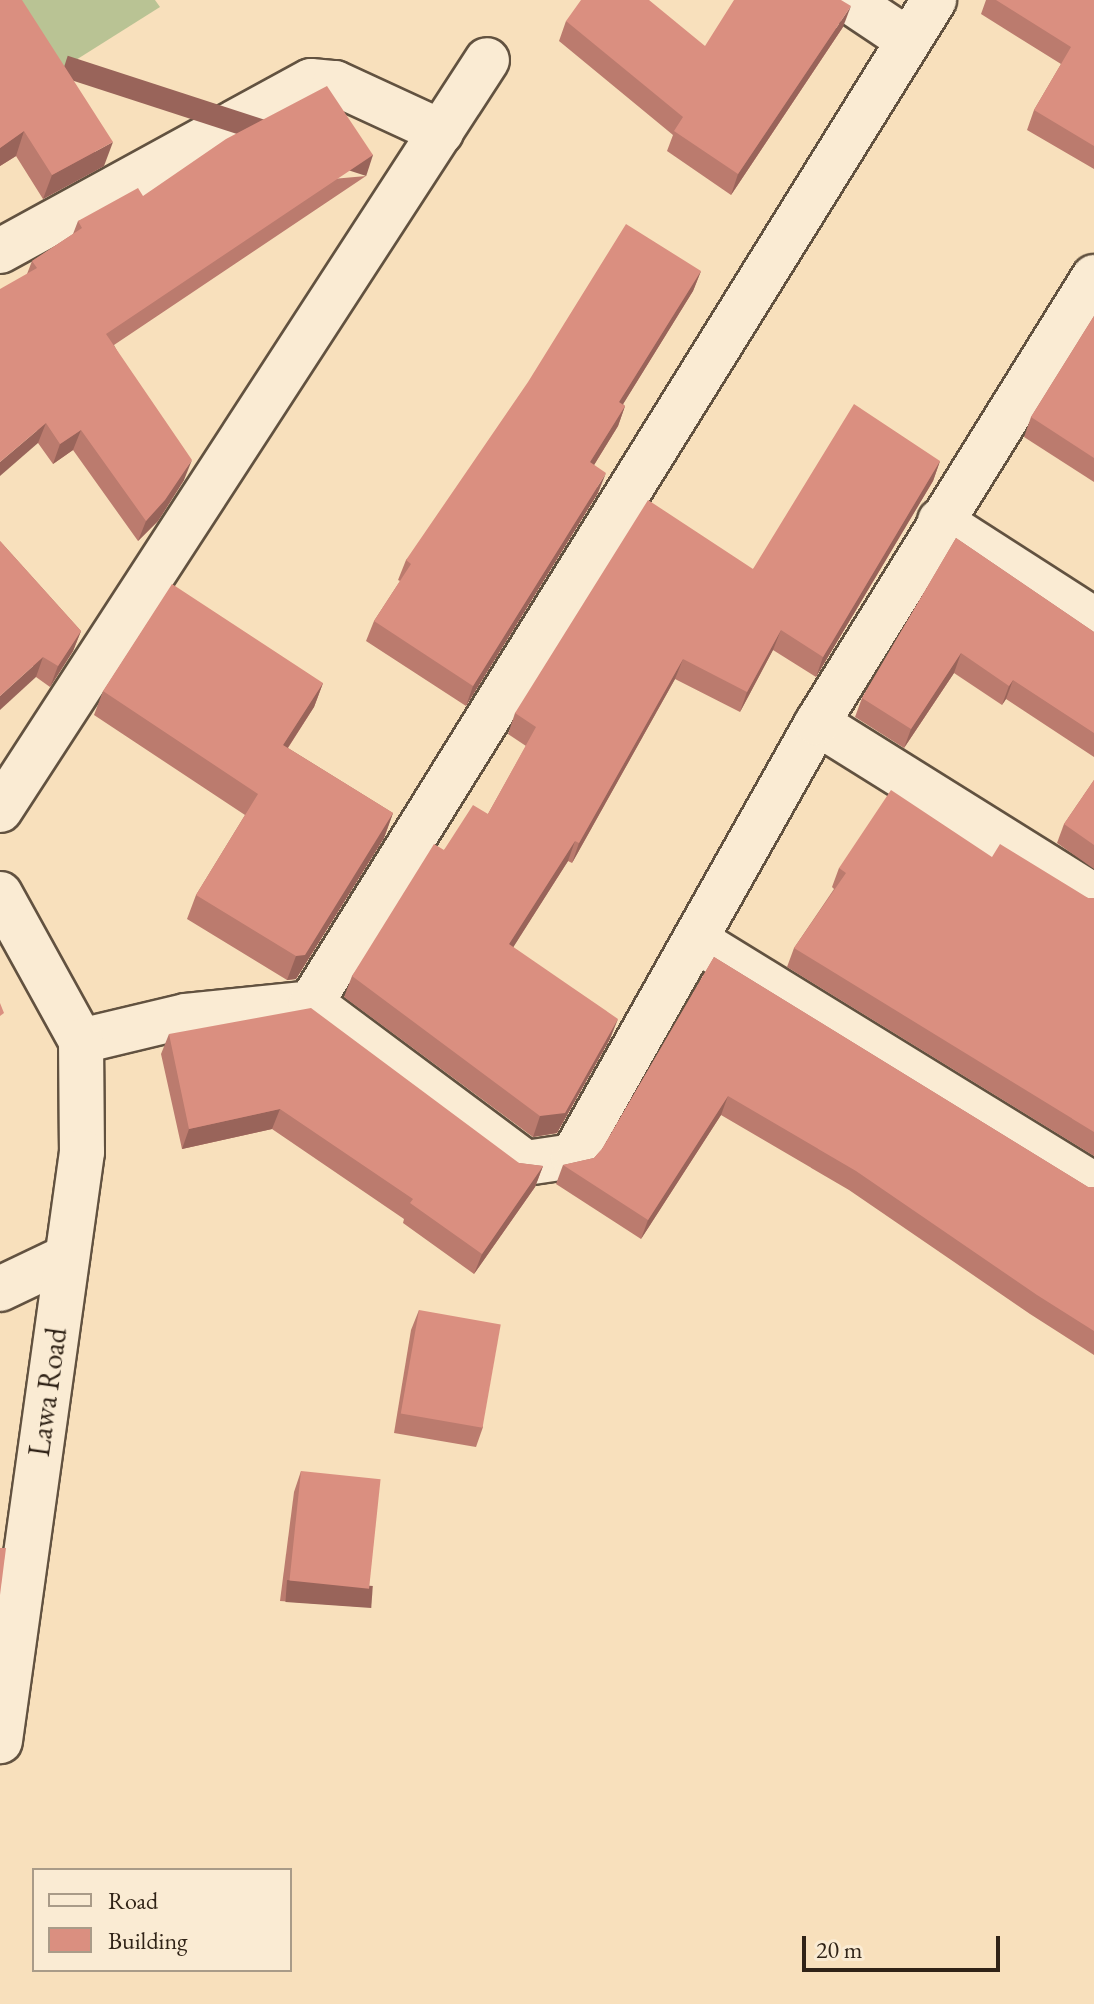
<!DOCTYPE html>
<html>
<head>
<meta charset="utf-8">
<style>
  body { margin:0 }
  #map { position:relative; width:1094px; height:2004px; overflow:hidden; background:#f8e0bc; font-family:"EB Garamond",serif }
  div>[style] { position:absolute }
  .green>* { inset:0; background:#b9c394 }
  .roads { filter:drop-shadow(2px 0 #625240) drop-shadow(-2px 0 #625240) drop-shadow(0 2px #625240) drop-shadow(0 -2px #625240) }
  .minor>* { height:44px; margin:-22px; padding:0 22px; transform-origin:22px; border-radius:22px; background:#faebd3 }
  .tertiary>* { height:44px; margin:-22px; padding:0 22px; transform-origin:22px; border-radius:22px; background:#faebd3 }
  .wall>* { inset:0; background:#bb7b6e }
  .shaded-wall>* { inset:0; background:#99645a; transform-origin:0 0 }
  .building>* { inset:0; background:#da8f80; transform-origin:0 0 }
  span { translate:-50% -50%; white-space:nowrap; text-align:center; line-height:1.15; -webkit-text-stroke:7px #faebd3; paint-order:stroke }
  .street-label { font-size:30px; color:#302317 }
  .legend { position:absolute; left:32px; top:1868px; width:260px; height:104px; box-sizing:border-box; background:#faebd3; border:2px solid #a99b88; margin:0; padding:10px 14px; list-style:none; font-size:24px; color:#302317 }
  .legend li { display:flex; align-items:center; gap:16px; height:40px }
  .legend b { width:40px; border:2px solid #a99b88 }
  .scale { position:absolute; left:802px; top:1936px; width:198px; height:36px; box-sizing:border-box; border:4px solid #302317; border-top:0; padding-left:10px; font-size:24px; line-height:28px; white-space:nowrap; color:#302317; -webkit-text-stroke:6px #faebd3; paint-order:stroke }
</style>
</head>
<body>
<div id="map">
  <div class="green">
    <div style="clip-path:polygon(19px 0,155px 0,160px 7px,60px 70px)"></div>
  </div>
  <div class="roads">
    <div class="minor">
      <div style="left:848px;top:0;width:72px;rotate:33.7deg"></div>
      <div style="left:0;top:251px;width:354px;rotate:-28.7deg"></div>
      <div style="left:311px;top:81px;width:24px;rotate:5deg"></div>
      <div style="left:335px;top:83px;width:117px;rotate:24.8deg"></div>
      <div style="left:940px;top:521px;width:183px;rotate:32.7deg"></div>
      <div style="left:817px;top:723px;width:327px;rotate:32deg"></div>
      <div style="left:0;top:810px;width:894px;rotate:-57deg"></div>
      <div style="left:696px;top:940px;width:467px;rotate:31.6deg"></div>
      <div style="left:311px;top:1003px;width:268px;rotate:36.7deg"></div>
      <div style="left:526px;top:1163px;width:48px;rotate:-8.5deg"></div>
      <div style="left:573px;top:1156px;width:497px;rotate:-60.6deg"></div>
      <div style="left:817px;top:723px;width:525px;rotate:-58.16deg"></div>
      <div style="left:81px;top:1041px;width:108px;rotate:-13.4deg"></div>
      <div style="left:186px;top:1016px;width:126px;rotate:-5.9deg"></div>
      <div style="left:311px;top:1003px;width:1181px;rotate:-58.15deg"></div>
      <div style="left:0;top:1289px;width:74px;rotate:-25.5deg"></div>
    </div>
    <div class="tertiary">
      <div style="left:0;top:894px;width:168px;rotate:61.1deg"></div>
      <div style="left:81px;top:1041px;width:111px;rotate:89.5deg"></div>
      <div style="left:82px;top:1152px;width:595px;rotate:97.93deg"></div>
    </div>
  </div>
  <div class="wall">
    <div style="clip-path:polygon(0 0,104px 166px,43px 199px,16px 156px,0 166px)"></div>
    <div style="clip-path:polygon(986px 0,1094px 0,1094px 169px,1027px 130px,1034px 110px,1061px 64px,981px 14px)"></div>
    <div style="clip-path:polygon(566px 21px,705px 46px,843px 27px,731px 195px,667px 151px,673px 135px,559px 41px)"></div>
    <div style="clip-path:polygon(366px 176px,114px 345px,184px 480px,158px 521px,138px 541px,73px 450px,53px 464px,38px 443px,27px 274px,32px 261px,73px 234px,78px 221px,143px 196px)"></div>
    <div style="clip-path:polygon(701px 271px,693px 291px,623px 404px,625px 406px,618px 426px,594px 465px,598px 493px,466px 706px,366px 641px,374px 621px,400px 581px,398px 580px,406px 560px)"></div>
    <div style="clip-path:polygon(1094px 316px,1094px 482px,1024px 437px,1031px 417px)"></div>
    <div style="clip-path:polygon(940px 461px,933px 481px,816px 677px,773px 650px,740px 712px,675px 679px,572px 863px,568px 861px,513px 947px,610px 1039px,557px 1133px,533px 1137px,344px 997px,352px 976px,444px 850px,488px 814px,526px 746px,508px 734px,515px 713px,753px 569px)"></div>
    <div style="clip-path:polygon(956px 538px,1094px 632px,1094px 757px,1006px 699px,1002px 705px,954px 673px,904px 748px,855px 717px,862px 698px)"></div>
    <div style="clip-path:polygon(0 541px,81px 631px,73px 651px,50px 687px,36px 677px)"></div>
    <div style="clip-path:polygon(323px 683px,314px 707px,288px 748px,393px 813px,384px 838px,296px 979px,287px 980px,187px 919px,196px 895px,245px 815px,94px 715px,103px 691px)"></div>
    <div style="clip-path:polygon(1094px 780px,1094px 869px,1057px 843px,1064px 824px)"></div>
    <div style="clip-path:polygon(992px 857px,1088px 898px,1094px 898px,1094px 1156px,787px 967px,794px 948px,834px 889px,832px 887px,839px 868px)"></div>
    <div style="clip-path:polygon(714px 957px,1088px 1187px,1094px 1187px,1094px 1355px,1030px 1314px,849px 1190px,721px 1115px,641px 1239px,556px 1184px,563px 1165px,594px 1158px,602px 1149px)"></div>
    <div style="clip-path:polygon(169px 1034px,519px 1163px,543px 1166px,535px 1187px,474px 1274px,403px 1223px,404px 1219px,272px 1129px,182px 1149px,161px 1054px)"></div>
    <div style="clip-path:polygon(419px 1310px,483px 1427px,476px 1447px,394px 1433px,411px 1330px)"></div>
    <div style="clip-path:polygon(301px 1471px,365px 1607px,280px 1601px,294px 1492px)"></div>
  </div>
  <div class="shaded-wall">
    <div style="clip-path:polygon(851px 6px,843px 27px,731px 195px,738px 174px)"></div>
    <div style="clip-path:polygon(24px 131px,16px 156px,0 166px,0 148px)"></div>
    <div style="clip-path:polygon(113px 142px,104px 166px,43px 199px,52px 175px)"></div>
    <div style="left:373px;top:155px;width:22px;height:321px;rotate:108deg"></div>
    <div style="clip-path:polygon(701px 271px,693px 291px,612px 422px,619px 402px)"></div>
    <div style="clip-path:polygon(625px 406px,618px 426px,583px 483px,590px 462px)"></div>
    <div style="clip-path:polygon(46px 423px,38px 443px,0 476px,0 462px)"></div>
    <div style="clip-path:polygon(81px 430px,73px 450px,53px 464px,60px 444px)"></div>
    <div style="clip-path:polygon(192px 460px,184px 480px,158px 521px,138px 541px,146px 521px)"></div>
    <div style="clip-path:polygon(940px 461px,933px 481px,816px 677px,823px 657px)"></div>
    <div style="clip-path:polygon(606px 473px,598px 493px,466px 706px,473px 686px)"></div>
    <div style="clip-path:polygon(781px 630px,773px 650px,740px 712px,747px 692px)"></div>
    <div style="clip-path:polygon(81px 631px,73px 651px,50px 687px,58px 666px)"></div>
    <div style="clip-path:polygon(961px 653px,954px 673px,904px 748px,911px 729px)"></div>
    <div style="clip-path:polygon(43px 657px,36px 677px,0 710px,0 696px)"></div>
    <div style="clip-path:polygon(683px 659px,675px 679px,572px 863px,579px 843px)"></div>
    <div style="clip-path:polygon(1013px 680px,1006px 699px,1002px 705px,1009px 686px)"></div>
    <div style="clip-path:polygon(323px 683px,314px 707px,274px 769px,283px 745px)"></div>
    <div style="clip-path:polygon(393px 813px,384px 838px,296px 979px,287px 980px,296px 956px)"></div>
    <div style="clip-path:polygon(575px 841px,568px 861px,502px 965px,509px 944px)"></div>
    <div style="clip-path:polygon(618px 1019px,610px 1039px,557px 1133px,533px 1137px,540px 1116px)"></div>
    <div style="clip-path:polygon(728px 1096px,721px 1115px,641px 1239px,648px 1220px)"></div>
    <div style="clip-path:polygon(280px 1109px,272px 1129px,182px 1149px,189px 1129px)"></div>
    <div style="clip-path:polygon(543px 1166px,535px 1187px,474px 1274px,482px 1254px)"></div>
    <div style="left:287px;top:1580px;width:86px;height:22px;rotate:4deg"></div>
  </div>
  <div class="building">
    <div style="clip-path:polygon(0 0,22px 0,113px 142px,52px 175px,24px 131px,0 148px)"></div>
    <div style="clip-path:polygon(581px 0,649px 0,705px 46px,734px 0,841px 0,851px 6px,738px 174px,674px 131px,683px 117px,566px 21px)"></div>
    <div style="clip-path:polygon(996px 0,1094px 0,1094px 146px,1034px 110px,1071px 47px)"></div>
    <div style="clip-path:polygon(327px 86px,373px 155px,106px 334px,192px 460px,165px 500px,146px 521px,81px 430px,60px 444px,46px 423px,0 462px,0 289px,37px 268px,32px 261px,82px 228px,78px 221px,138px 188px,143px 196px,226px 139px)"></div>
    <div style="clip-path:polygon(626px 224px,701px 271px,619px 402px,625px 406px,590px 462px,606px 473px,473px 686px,374px 621px,411px 564px,406px 560px,528px 382px)"></div>
    <div style="clip-path:polygon(1094px 316px,1094px 458px,1031px 417px)"></div>
    <div style="clip-path:polygon(854px 404px,940px 461px,823px 657px,781px 630px,747px 692px,683px 659px,579px 843px,575px 841px,509px 944px,618px 1019px,565px 1113px,540px 1116px,352px 976px,434px 844px,444px 850px,473px 805px,488px 814px,536px 727px,515px 713px,648px 500px,753px 569px)"></div>
    <div style="clip-path:polygon(956px 538px,1094px 632px,1094px 733px,1013px 680px,1009px 686px,961px 653px,911px 729px,862px 698px)"></div>
    <div style="clip-path:polygon(0 541px,81px 631px,58px 666px,43px 657px,0 696px)"></div>
    <div style="clip-path:polygon(172px 584px,323px 683px,283px 745px,393px 813px,305px 955px,296px 956px,196px 895px,258px 794px,103px 691px)"></div>
    <div style="clip-path:polygon(1094px 780px,1094px 845px,1064px 824px)"></div>
    <div style="clip-path:polygon(891px 790px,992px 857px,1000px 844px,1088px 898px,1094px 898px,1094px 1132px,794px 948px,846px 873px,839px 868px)"></div>
    <div style="clip-path:polygon(714px 957px,1088px 1187px,1094px 1187px,1094px 1331px,1037px 1295px,856px 1171px,728px 1096px,648px 1220px,563px 1165px,594px 1158px,602px 1149px)"></div>
    <div style="clip-path:polygon(0 1003px,4px 1013px,0 1016px)"></div>
    <div style="clip-path:polygon(311px 1008px,519px 1163px,543px 1166px,482px 1254px,410px 1203px,413px 1199px,280px 1109px,189px 1129px,169px 1034px)"></div>
    <div style="left:419px;top:1310px;width:83px;height:105px;rotate:10deg"></div>
    <div style="left:301px;top:1471px;width:80px;height:110px;rotate:6deg"></div>
    <div style="clip-path:polygon(0 1548px,6px 1548px,0 1595px)"></div>
  </div>
  <div class="street-label">
    <span style="left:48px;top:1392px;rotate:-82deg">Lawa Road</span>
  </div>
  <ul class="legend">
  <li><b style="height:10px;background:#faebd3"></b>Road</li>
  <li><b style="height:22px;background:#da8f80"></b>Building</li>
  </ul>
  <div class="scale">20 m</div>
</div>
</body>
</html>
